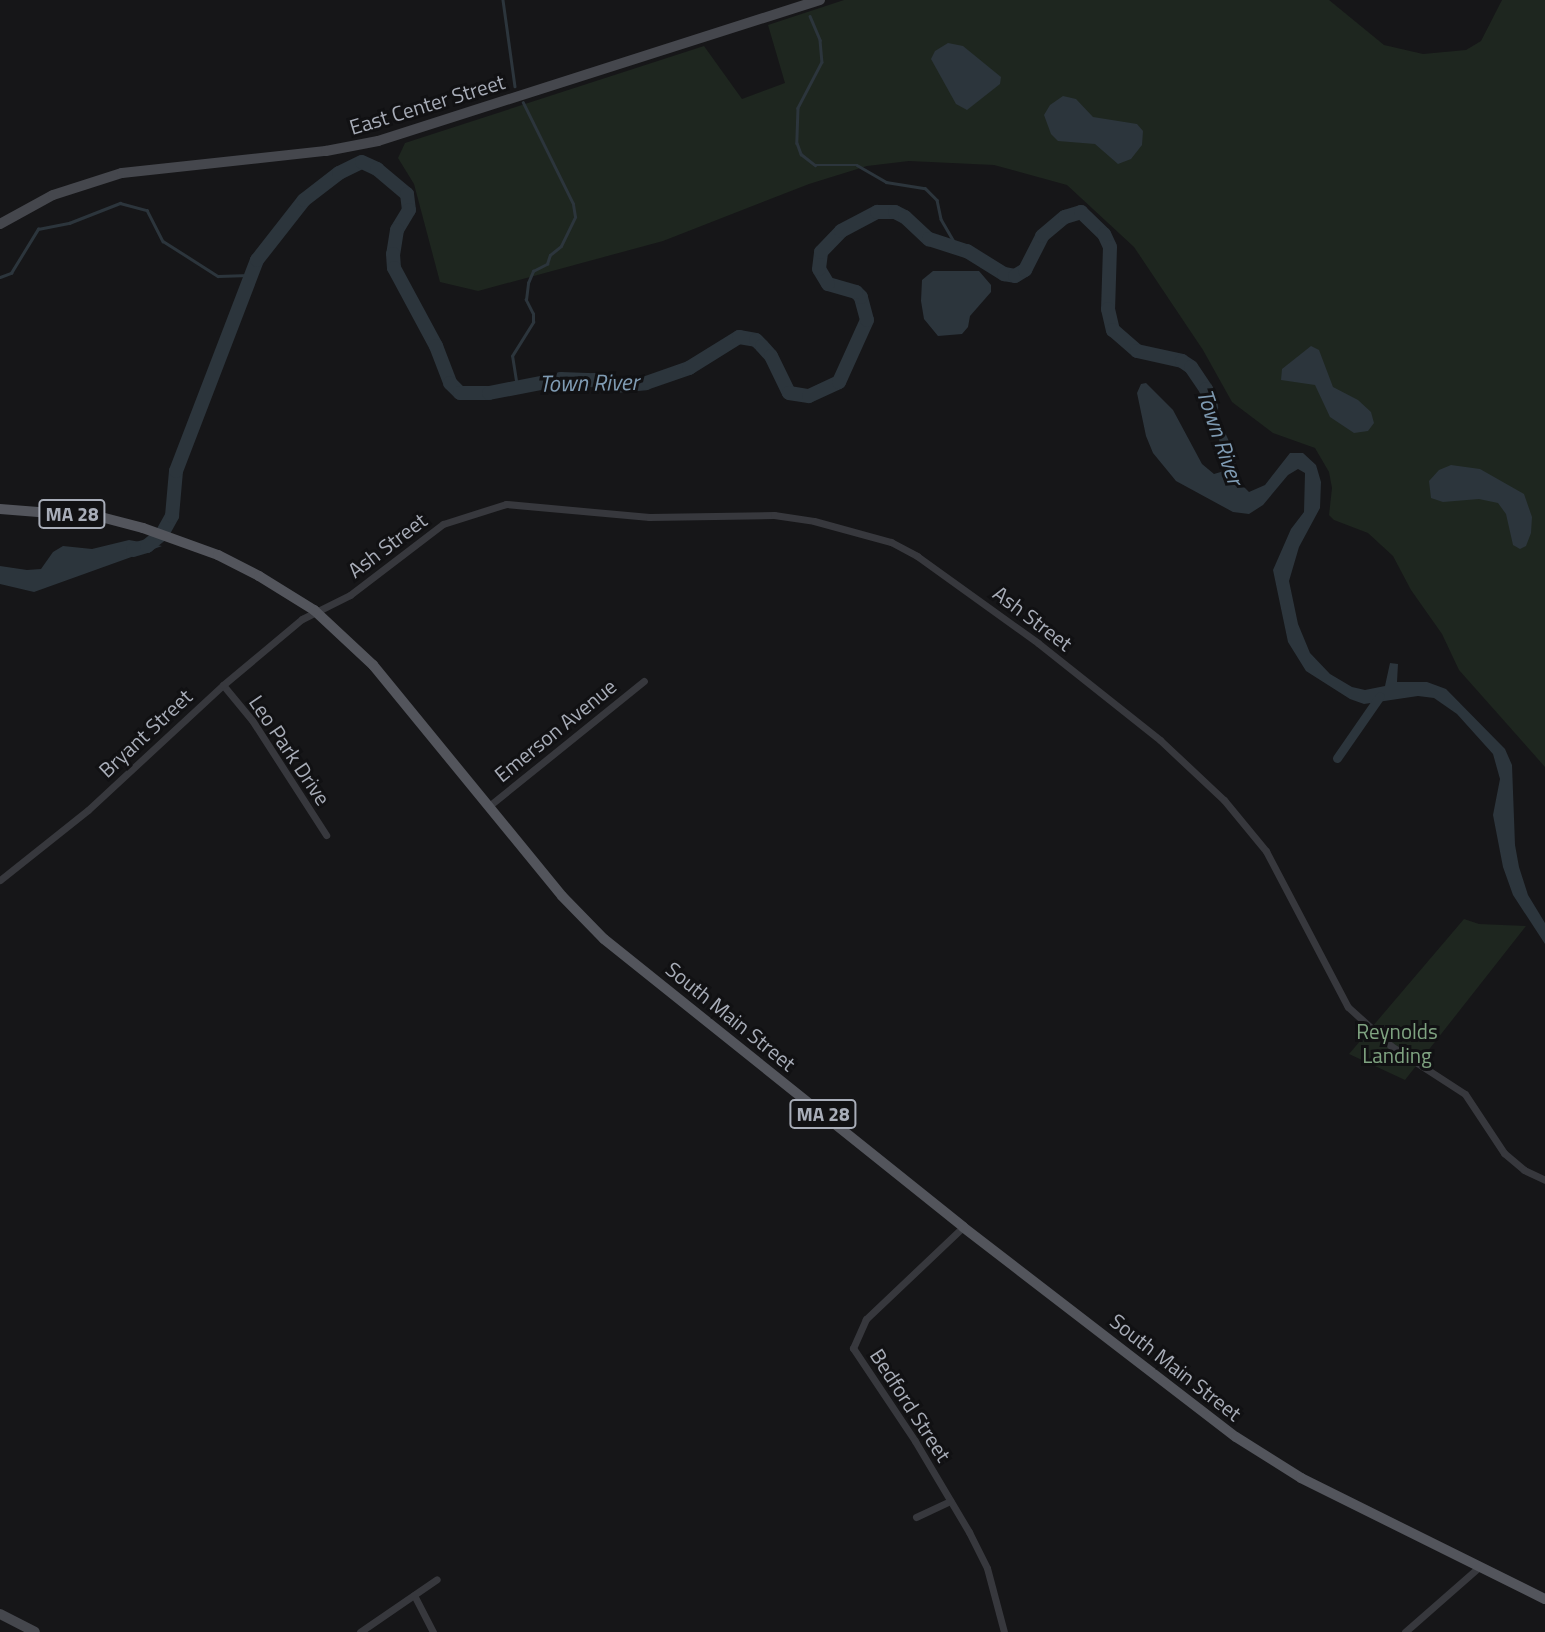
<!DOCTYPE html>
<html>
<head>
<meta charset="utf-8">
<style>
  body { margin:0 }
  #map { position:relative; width:1545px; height:1632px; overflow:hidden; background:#161618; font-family:"Titillium Web",sans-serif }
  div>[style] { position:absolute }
  .green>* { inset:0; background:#1e261f }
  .water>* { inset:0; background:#2c353c }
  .stream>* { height:2.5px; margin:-1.25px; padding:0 1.25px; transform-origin:1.25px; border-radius:1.25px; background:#2c353c }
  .canal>* { height:9px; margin:-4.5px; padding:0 4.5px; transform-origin:4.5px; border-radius:4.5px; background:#2c353c }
  .river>* { height:14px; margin:-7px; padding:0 7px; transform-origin:7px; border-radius:7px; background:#2c353c }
  .minor>* { height:7px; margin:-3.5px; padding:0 3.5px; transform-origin:3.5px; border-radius:3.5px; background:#37383d }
  .secondary>* { height:10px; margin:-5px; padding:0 5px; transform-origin:5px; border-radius:5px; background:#45474d }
  .primary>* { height:10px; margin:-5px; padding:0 5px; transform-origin:5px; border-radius:5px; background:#53555c }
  span { translate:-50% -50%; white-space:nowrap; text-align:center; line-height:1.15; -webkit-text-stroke:6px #111113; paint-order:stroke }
  .shield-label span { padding:2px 5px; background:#111113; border:2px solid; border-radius:5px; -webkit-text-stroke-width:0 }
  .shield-label { font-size:19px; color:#a8adb8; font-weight:700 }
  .street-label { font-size:21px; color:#a8adb8 }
  .park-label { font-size:21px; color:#7fa381 }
  .water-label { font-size:23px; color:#7f9bb3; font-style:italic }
</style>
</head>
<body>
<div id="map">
  <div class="green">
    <div style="clip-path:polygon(844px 0,1329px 0,1384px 45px,1423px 54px,1466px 50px,1481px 41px,1502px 0,1545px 0,1545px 767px,1459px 670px,1442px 634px,1411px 590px,1393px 556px,1368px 533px,1334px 520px,1329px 515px,1332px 488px,1329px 472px,1315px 448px,1273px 433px,1232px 402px,1203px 350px,1134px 247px,1067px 185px,994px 165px,909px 161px,867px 166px,809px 184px,663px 241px,478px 291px,440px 282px,414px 184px,398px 158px,405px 143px,704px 46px,742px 99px,785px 83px,768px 25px)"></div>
    <div style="clip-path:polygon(1464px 919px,1479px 924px,1526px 926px,1405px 1080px,1349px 1054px)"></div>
  </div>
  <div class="water">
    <div style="clip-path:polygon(948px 43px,963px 46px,1001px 77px,1000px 84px,967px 110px,956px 104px,931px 59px,935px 51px)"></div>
    <div style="clip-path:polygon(1063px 96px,1076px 99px,1093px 117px,1137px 124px,1143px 131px,1142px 145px,1131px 159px,1118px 164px,1095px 144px,1058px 141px,1051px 134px,1044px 115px,1050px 105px)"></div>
    <div style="clip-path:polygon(933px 271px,979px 271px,991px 285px,991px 292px,970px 316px,968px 327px,962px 334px,938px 336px,924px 319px,921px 301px,922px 280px)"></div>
    <div style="clip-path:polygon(1311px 346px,1319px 350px,1333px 387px,1358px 400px,1371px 412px,1374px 423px,1368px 431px,1354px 433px,1330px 417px,1315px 385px,1281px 380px,1282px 369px)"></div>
    <div style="clip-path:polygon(1146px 383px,1173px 410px,1202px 464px,1214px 474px,1224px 471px,1225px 463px,1206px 389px,1231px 446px,1240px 483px,1249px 492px,1265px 485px,1290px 453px,1303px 453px,1316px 465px,1321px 482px,1320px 508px,1299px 547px,1289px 581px,1298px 624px,1310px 653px,1330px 674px,1352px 687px,1365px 690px,1385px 686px,1390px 663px,1398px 664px,1397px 682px,1427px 682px,1446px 689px,1505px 749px,1512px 765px,1515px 845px,1519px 867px,1528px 895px,1545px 923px,1545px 944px,1513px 895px,1503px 867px,1493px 815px,1500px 779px,1493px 754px,1457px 714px,1434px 698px,1418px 696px,1364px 704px,1350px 699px,1306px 671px,1288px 642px,1273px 570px,1291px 529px,1304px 512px,1305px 473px,1298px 469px,1288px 475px,1263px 505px,1249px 514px,1233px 512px,1176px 481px,1153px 453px,1146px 436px,1137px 393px,1141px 384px)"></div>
    <div style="clip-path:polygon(1451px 465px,1480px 469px,1524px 494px,1532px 517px,1531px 533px,1526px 546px,1520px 549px,1513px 545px,1506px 514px,1498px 503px,1479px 499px,1443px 502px,1431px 498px,1429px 481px,1439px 470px)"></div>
    <div style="clip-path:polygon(129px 540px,162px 546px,34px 592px,0 584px,0 566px,27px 570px,41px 569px,53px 552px,63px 546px,92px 549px)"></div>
  </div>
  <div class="stream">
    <div style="left:503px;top:0;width:87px;rotate:82.1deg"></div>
    <div style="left:810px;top:16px;width:26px;rotate:67deg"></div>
    <div style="left:820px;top:40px;width:22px;rotate:85deg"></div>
    <div style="left:822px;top:62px;width:52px;rotate:117.6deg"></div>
    <div style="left:798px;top:108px;width:35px;rotate:92deg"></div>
    <div style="left:797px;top:143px;width:12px;rotate:70deg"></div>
    <div style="left:801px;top:154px;width:18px;rotate:38deg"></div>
    <div style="left:815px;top:165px;width:42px"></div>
    <div style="left:857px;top:165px;width:34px;rotate:30deg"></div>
    <div style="left:886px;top:182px;width:39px;rotate:9deg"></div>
    <div style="left:925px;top:188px;width:17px;rotate:45deg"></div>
    <div style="left:937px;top:200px;width:19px;rotate:78deg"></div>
    <div style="left:941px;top:219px;width:34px;rotate:60deg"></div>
    <div style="left:0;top:277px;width:12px;rotate:-20deg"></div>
    <div style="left:11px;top:273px;width:52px;rotate:-58.5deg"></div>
    <div style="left:38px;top:229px;width:32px;rotate:-11deg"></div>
    <div style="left:69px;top:223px;width:55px;rotate:-21.4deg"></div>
    <div style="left:120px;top:203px;width:28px;rotate:15deg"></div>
    <div style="left:147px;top:210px;width:35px;rotate:63deg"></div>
    <div style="left:163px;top:241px;width:65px;rotate:32.5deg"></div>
    <div style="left:218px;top:276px;width:31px;rotate:-2deg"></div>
    <div style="left:517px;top:387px;width:31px;rotate:-99deg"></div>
    <div style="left:512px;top:356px;width:40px;rotate:-58deg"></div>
    <div style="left:533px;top:322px;width:8px;rotate:-90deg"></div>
    <div style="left:533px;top:314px;width:16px;rotate:-117deg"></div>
    <div style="left:526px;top:300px;width:17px;rotate:-83deg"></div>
    <div style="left:528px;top:283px;width:13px;rotate:-67deg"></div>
    <div style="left:533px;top:271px;width:16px;rotate:-27deg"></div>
    <div style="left:547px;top:264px;width:9px;rotate:-72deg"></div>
    <div style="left:550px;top:255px;width:14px;rotate:-39deg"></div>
    <div style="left:561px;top:246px;width:32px;rotate:-64deg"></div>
    <div style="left:575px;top:217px;width:13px;rotate:-99deg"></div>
    <div style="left:573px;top:204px;width:113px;rotate:-116.3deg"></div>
  </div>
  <div class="canal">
    <div style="left:1337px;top:758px;width:75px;rotate:-55.3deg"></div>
  </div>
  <div class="river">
    <div style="left:133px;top:550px;width:15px;rotate:-16deg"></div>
    <div style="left:147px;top:546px;width:19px;rotate:-39deg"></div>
    <div style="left:162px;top:534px;width:21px;rotate:-61deg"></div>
    <div style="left:172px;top:516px;width:45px;rotate:-84.9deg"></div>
    <div style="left:176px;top:471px;width:226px;rotate:-69deg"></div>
    <div style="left:257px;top:260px;width:76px;rotate:-51.9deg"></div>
    <div style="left:304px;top:200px;width:44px;rotate:-37.6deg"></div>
    <div style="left:339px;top:173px;width:25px;rotate:-26deg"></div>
    <div style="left:362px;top:162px;width:17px;rotate:25deg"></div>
    <div style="left:377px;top:169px;width:39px;rotate:40deg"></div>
    <div style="left:407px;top:194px;width:16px;rotate:83deg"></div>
    <div style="left:409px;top:210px;width:23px;rotate:121deg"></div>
    <div style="left:397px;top:230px;width:24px;rotate:99deg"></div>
    <div style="left:393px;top:254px;width:14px;rotate:86deg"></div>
    <div style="left:394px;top:268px;width:89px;rotate:61.7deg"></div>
    <div style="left:436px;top:346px;width:40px;rotate:69deg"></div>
    <div style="left:450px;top:383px;width:14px;rotate:45deg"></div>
    <div style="left:460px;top:393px;width:29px"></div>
    <div style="left:489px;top:393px;width:73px;rotate:-11deg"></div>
    <div style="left:561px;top:379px;width:33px;rotate:2deg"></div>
    <div style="left:594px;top:380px;width:21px;rotate:17deg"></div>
    <div style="left:614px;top:386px;width:32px;rotate:-5deg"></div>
    <div style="left:646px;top:383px;width:46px;rotate:-19.2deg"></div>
    <div style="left:689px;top:368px;width:59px;rotate:-31.8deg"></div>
    <div style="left:739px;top:337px;width:17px;rotate:10deg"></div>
    <div style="left:756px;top:340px;width:8px;rotate:45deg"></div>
    <div style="left:762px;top:346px;width:13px;rotate:48deg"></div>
    <div style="left:771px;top:356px;width:41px;rotate:64.1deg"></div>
    <div style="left:789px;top:393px;width:20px;rotate:9deg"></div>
    <div style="left:809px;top:396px;width:33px;rotate:-25deg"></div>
    <div style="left:839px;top:382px;width:68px;rotate:-65.7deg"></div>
    <div style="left:867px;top:320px;width:24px;rotate:-105deg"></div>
    <div style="left:861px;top:297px;width:7px;rotate:-135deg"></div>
    <div style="left:856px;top:292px;width:29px;rotate:-164deg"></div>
    <div style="left:828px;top:284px;width:17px;rotate:-121deg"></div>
    <div style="left:819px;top:269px;width:17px;rotate:-83deg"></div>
    <div style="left:821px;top:252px;width:29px;rotate:-46deg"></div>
    <div style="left:841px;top:231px;width:41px;rotate:-27.8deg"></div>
    <div style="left:877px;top:212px;width:18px"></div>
    <div style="left:895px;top:212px;width:11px;rotate:27deg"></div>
    <div style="left:905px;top:217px;width:33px;rotate:43deg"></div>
    <div style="left:929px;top:239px;width:40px;rotate:18deg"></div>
    <div style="left:967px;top:251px;width:44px;rotate:31.9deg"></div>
    <div style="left:1004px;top:274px;width:11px;rotate:10deg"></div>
    <div style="left:1015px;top:276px;width:12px;rotate:-31deg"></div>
    <div style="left:1025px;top:270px;width:38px;rotate:-63deg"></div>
    <div style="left:1042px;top:236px;width:30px;rotate:-40deg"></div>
    <div style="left:1065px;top:217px;width:17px;rotate:-17deg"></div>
    <div style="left:1081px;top:212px;width:32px;rotate:44deg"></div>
    <div style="left:1104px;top:234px;width:14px;rotate:65deg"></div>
    <div style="left:1110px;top:247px;width:62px;rotate:91.8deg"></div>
    <div style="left:1108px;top:309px;width:22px;rotate:77deg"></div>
    <div style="left:1113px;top:330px;width:32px;rotate:41deg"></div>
    <div style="left:1137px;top:351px;width:46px;rotate:12.5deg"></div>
    <div style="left:1182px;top:361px;width:11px;rotate:34deg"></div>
    <div style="left:1191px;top:367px;width:27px;rotate:56deg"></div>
    <div style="left:1206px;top:389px;width:19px;rotate:74deg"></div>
  </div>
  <div class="minor">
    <div style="left:223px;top:685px;width:45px;rotate:50.4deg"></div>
    <div style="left:252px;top:720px;width:137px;rotate:57.2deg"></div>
    <div style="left:489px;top:806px;width:199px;rotate:-38.9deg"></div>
    <div style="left:0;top:880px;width:112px;rotate:-38.5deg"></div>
    <div style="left:88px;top:810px;width:184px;rotate:-42.8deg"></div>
    <div style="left:223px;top:685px;width:103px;rotate:-39.9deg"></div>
    <div style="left:302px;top:619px;width:54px;rotate:-26.6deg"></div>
    <div style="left:350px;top:595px;width:117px;rotate:-37.4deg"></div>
    <div style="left:443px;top:524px;width:66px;rotate:-17.6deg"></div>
    <div style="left:506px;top:504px;width:144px;rotate:5.2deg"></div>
    <div style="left:649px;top:517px;width:125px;rotate:-0.9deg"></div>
    <div style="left:774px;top:515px;width:40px;rotate:8.5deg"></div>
    <div style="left:814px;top:521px;width:80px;rotate:15.3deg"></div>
    <div style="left:891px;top:542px;width:30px;rotate:28deg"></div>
    <div style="left:917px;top:556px;width:149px;rotate:35.7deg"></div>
    <div style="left:1038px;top:643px;width:156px;rotate:38.5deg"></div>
    <div style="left:1160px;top:740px;width:88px;rotate:43.2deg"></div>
    <div style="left:1224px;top:800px;width:66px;rotate:50.5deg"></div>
    <div style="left:1266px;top:851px;width:176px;rotate:62.3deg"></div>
    <div style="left:1348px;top:1007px;width:58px;rotate:42.2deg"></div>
    <div style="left:1391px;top:1046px;width:88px;rotate:33deg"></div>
    <div style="left:1465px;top:1094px;width:71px;rotate:56.5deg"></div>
    <div style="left:1504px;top:1153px;width:26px;rotate:40deg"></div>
    <div style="left:1524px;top:1170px;width:23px;rotate:25deg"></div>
    <div style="left:963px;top:1227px;width:134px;rotate:136.5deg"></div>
    <div style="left:866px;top:1319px;width:32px;rotate:114deg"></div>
    <div style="left:853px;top:1348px;width:112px;rotate:56.3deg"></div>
    <div style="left:915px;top:1441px;width:106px;rotate:59.3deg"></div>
    <div style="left:969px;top:1532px;width:40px;rotate:63.4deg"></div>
    <div style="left:987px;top:1568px;width:66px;rotate:75.1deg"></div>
    <div style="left:916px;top:1517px;width:38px;rotate:-25deg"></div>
    <div style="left:414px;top:1595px;width:42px;rotate:62.8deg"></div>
    <div style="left:360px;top:1632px;width:93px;rotate:-34.5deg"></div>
    <div style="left:1405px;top:1632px;width:98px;rotate:-41.3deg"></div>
  </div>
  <div class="secondary">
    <div style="left:0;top:224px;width:60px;rotate:-28.7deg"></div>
    <div style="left:53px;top:195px;width:72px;rotate:-17.7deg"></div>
    <div style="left:122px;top:173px;width:205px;rotate:-6.2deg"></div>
    <div style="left:326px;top:151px;width:53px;rotate:-10.9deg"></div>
    <div style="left:378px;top:141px;width:464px;rotate:-17.7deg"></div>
    <div style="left:0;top:1614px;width:39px;rotate:27deg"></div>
  </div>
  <div class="primary">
    <div style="left:0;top:509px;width:101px;rotate:4.5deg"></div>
    <div style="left:101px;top:517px;width:43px;rotate:14.7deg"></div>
    <div style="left:143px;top:528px;width:80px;rotate:19.8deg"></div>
    <div style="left:218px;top:555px;width:46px;rotate:27.1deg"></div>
    <div style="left:259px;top:576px;width:65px;rotate:31.7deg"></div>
    <div style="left:314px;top:610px;width:81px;rotate:43deg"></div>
    <div style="left:373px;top:665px;width:298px;rotate:50.7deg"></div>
    <div style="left:562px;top:896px;width:60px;rotate:45.7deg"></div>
    <div style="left:604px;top:939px;width:460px;rotate:38.7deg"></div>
    <div style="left:963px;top:1227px;width:344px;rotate:37.6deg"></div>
    <div style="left:1236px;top:1437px;width:77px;rotate:32.2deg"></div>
    <div style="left:1301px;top:1478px;width:272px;rotate:26.4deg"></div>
  </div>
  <div class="shield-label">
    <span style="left:72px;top:514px">MA 28</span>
    <span style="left:823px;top:1114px">MA 28</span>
  </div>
  <div class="street-label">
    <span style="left:427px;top:104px;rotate:-17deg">East Center Street</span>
    <span style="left:387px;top:545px;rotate:-37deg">Ash Street</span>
    <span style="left:1033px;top:618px;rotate:37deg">Ash Street</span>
    <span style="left:555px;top:730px;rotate:-39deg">Emerson Avenue</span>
    <span style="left:145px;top:733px;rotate:-43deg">Bryant Street</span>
    <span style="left:290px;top:750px;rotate:56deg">Leo Park Drive</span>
    <span style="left:731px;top:1016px;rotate:39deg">South Main Street</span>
    <span style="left:1176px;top:1367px;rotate:38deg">South Main Street</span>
    <span style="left:911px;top:1405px;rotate:57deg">Bedford Street</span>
  </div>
  <div class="park-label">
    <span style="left:1397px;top:1043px">Reynolds<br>Landing</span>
  </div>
  <div class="water-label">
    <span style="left:589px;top:383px;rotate:-1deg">Town River</span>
    <span style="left:1220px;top:437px;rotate:71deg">Town River</span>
  </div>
</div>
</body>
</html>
